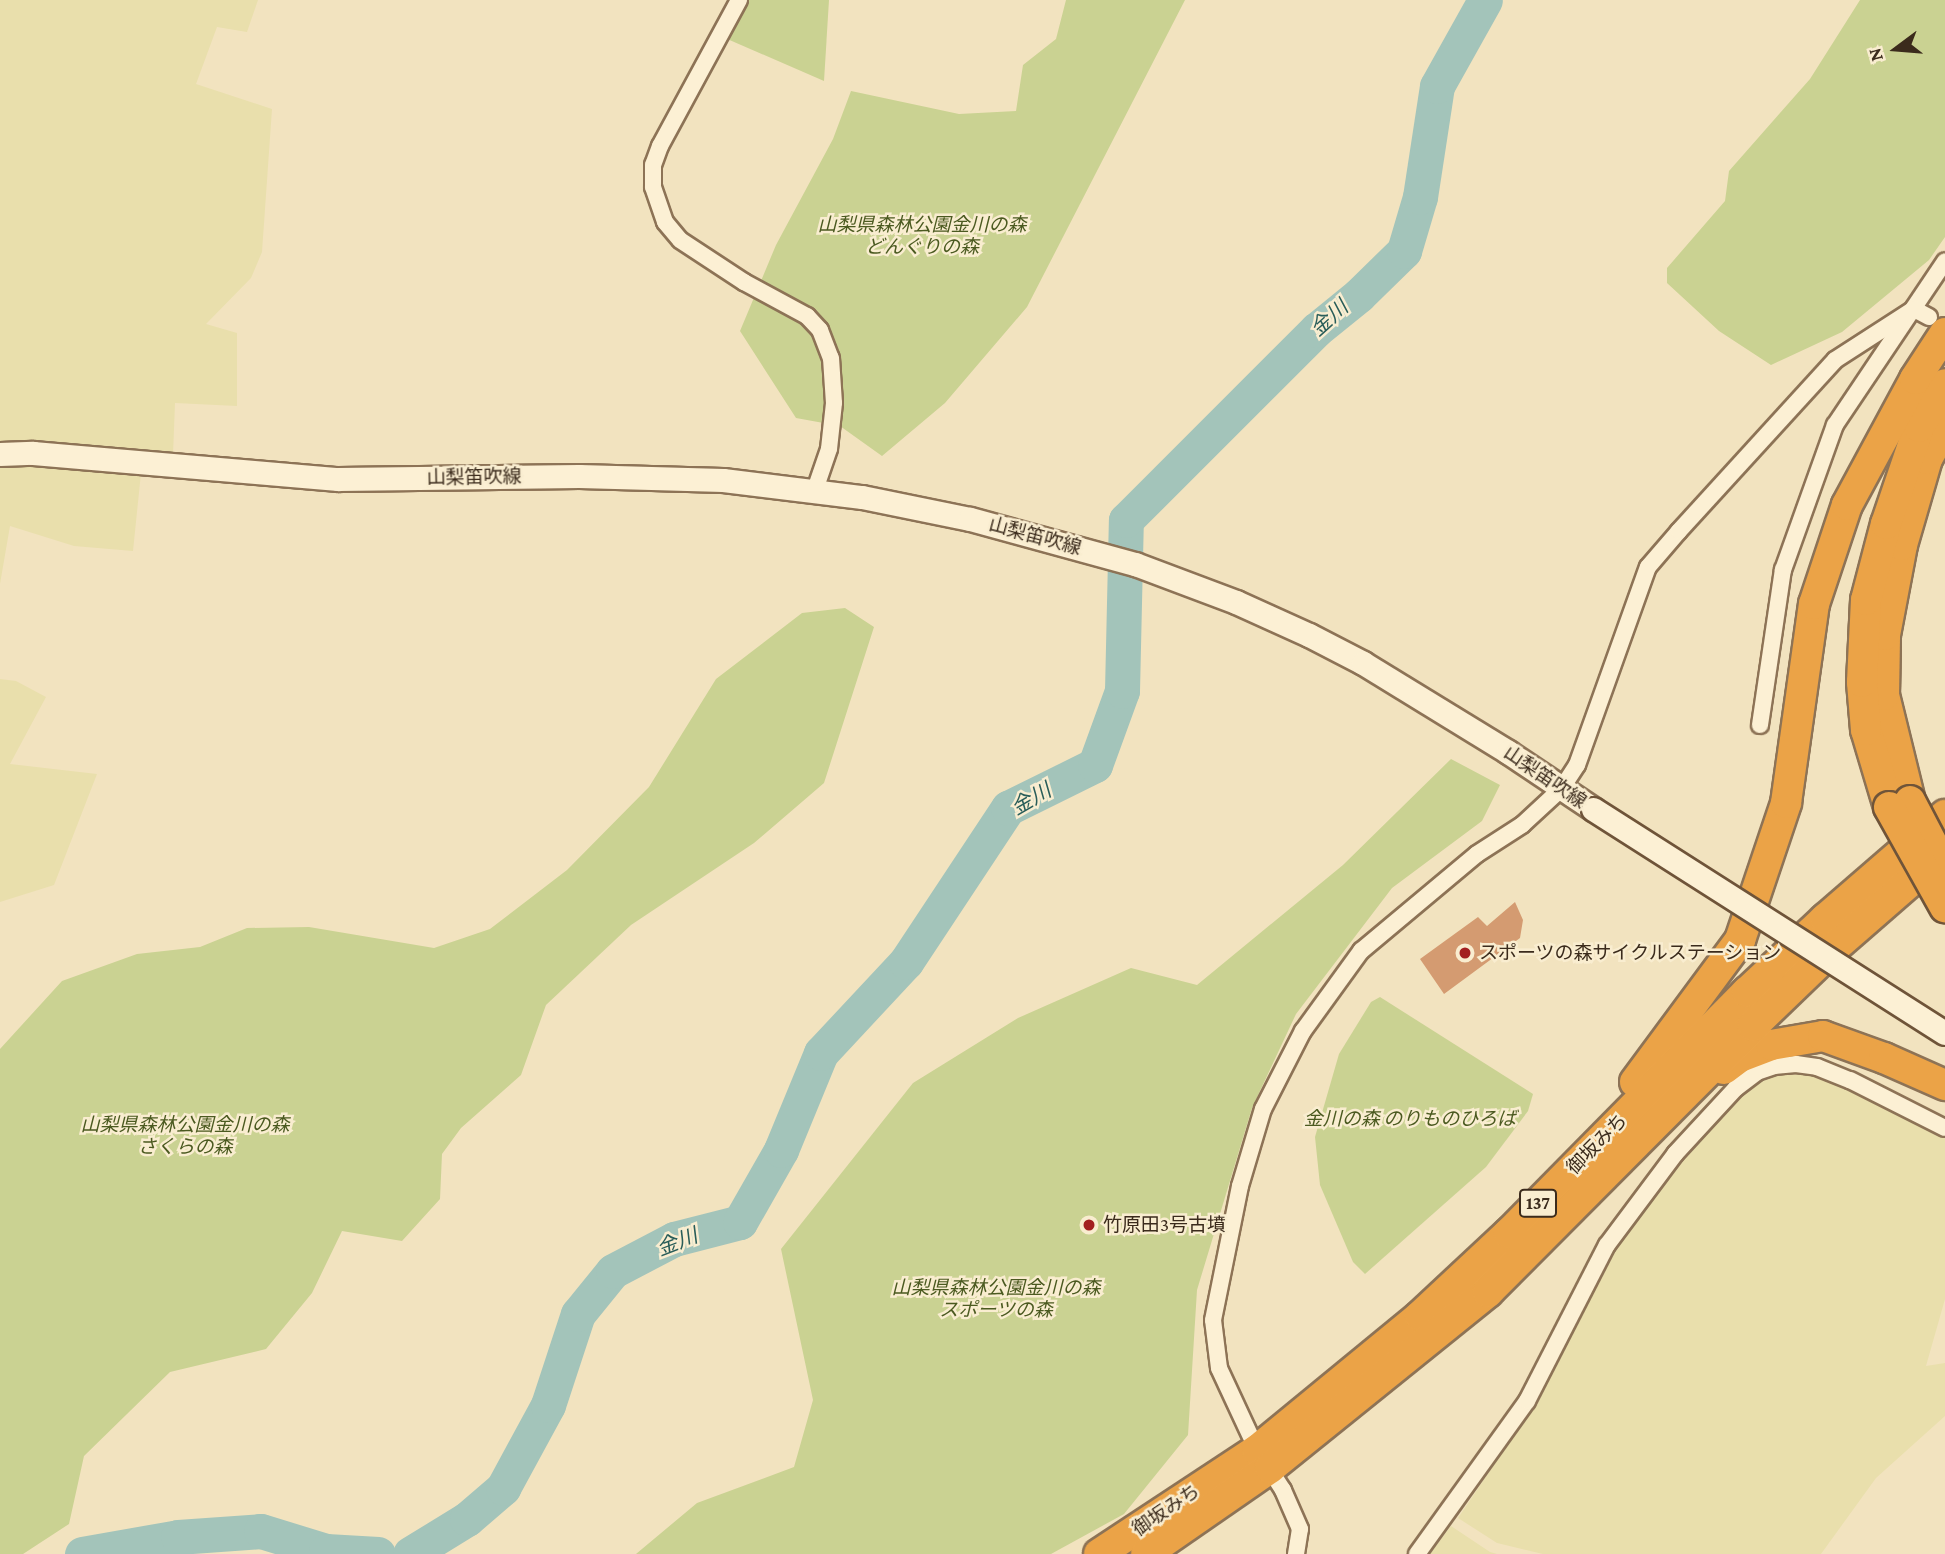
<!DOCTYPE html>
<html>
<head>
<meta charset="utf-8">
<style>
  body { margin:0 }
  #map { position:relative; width:1945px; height:1554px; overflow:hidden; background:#f2e3bf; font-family:"Crimson Pro","Noto Sans JP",serif }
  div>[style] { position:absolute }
  .farmland>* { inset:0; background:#e9dfac }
  .green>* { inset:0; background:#cad292 }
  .river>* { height:35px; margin:-17.5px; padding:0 17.5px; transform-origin:17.5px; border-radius:17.5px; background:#a3c4ba }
  .building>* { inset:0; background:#d49b71 }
  .roads { filter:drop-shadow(2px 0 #8d7356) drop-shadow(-2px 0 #8d7356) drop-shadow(0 2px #8d7356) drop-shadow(0 -2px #8d7356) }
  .street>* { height:16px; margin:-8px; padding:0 8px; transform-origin:8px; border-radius:8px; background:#fcf0d4 }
  .secondary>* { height:23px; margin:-11.5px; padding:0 11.5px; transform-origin:11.5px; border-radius:11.5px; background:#fcf0d4 }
  .highway>* { height:30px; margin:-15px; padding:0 15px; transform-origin:15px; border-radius:15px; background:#eba347 }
  .bridges { filter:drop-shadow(2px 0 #6f5439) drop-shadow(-2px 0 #6f5439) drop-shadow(0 2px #6f5439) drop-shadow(0 -2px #6f5439) }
  .secondary-bridge>* { height:23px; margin:-11.5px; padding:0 11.5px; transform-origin:11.5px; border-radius:11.5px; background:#fcf0d4 }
  .highway-bridge>* { height:30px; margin:-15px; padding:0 15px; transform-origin:15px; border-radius:15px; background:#eba347 }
  .dots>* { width:19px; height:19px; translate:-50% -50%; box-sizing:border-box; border:4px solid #f9edd0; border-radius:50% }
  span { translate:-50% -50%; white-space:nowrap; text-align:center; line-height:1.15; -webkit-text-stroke:5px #f9edd0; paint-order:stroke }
  .shield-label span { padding:2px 5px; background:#f9edd0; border:2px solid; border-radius:5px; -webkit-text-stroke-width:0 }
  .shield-label { font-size:18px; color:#3b2b1c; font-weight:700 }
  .park-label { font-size:19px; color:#4b5a20; font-style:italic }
  .street-label { font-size:19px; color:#3b2b1c }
  .poi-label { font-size:19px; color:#3b2b1c }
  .left { translate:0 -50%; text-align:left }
  .water-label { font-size:21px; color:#295d59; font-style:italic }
  .north { position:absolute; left:1861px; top:14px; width:70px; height:70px; -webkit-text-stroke:5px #f9edd0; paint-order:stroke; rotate:254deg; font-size:19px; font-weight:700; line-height:28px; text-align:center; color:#3b2b1c }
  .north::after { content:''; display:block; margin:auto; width:24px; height:32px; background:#3b2b1c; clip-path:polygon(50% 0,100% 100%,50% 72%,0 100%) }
</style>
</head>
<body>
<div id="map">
  <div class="farmland">
    <div style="clip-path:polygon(0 0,258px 0,247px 32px,217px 27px,196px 84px,272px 109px,262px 252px,251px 278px,206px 324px,237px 333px,237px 406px,175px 403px,173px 455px,73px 444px,0 445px)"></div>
    <div style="clip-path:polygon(0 464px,141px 473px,133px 551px,74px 546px,10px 526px,0 584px)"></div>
    <div style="clip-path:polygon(0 679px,16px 681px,46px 697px,10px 764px,97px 774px,54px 885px,0 902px)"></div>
    <div style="clip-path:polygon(1817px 1074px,1945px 1137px,1945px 1299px,1926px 1366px,1945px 1363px,1945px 1416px,1876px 1478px,1821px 1554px,1543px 1554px,1497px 1543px,1458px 1518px,1544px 1391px,1611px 1250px,1679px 1163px,1745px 1088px,1773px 1075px)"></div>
    <div style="clip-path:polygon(1451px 1526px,1490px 1552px,1497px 1554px,1430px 1554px)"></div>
  </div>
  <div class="green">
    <div style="clip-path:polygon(744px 0,829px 0,824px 81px,718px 35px)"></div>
    <div style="clip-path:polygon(1066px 0,1185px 0,1027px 307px,945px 403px,882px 456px,840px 426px,796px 418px,740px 331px,776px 245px,833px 139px,851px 91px,959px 114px,1016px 111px,1023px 65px,1056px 39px)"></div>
    <div style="clip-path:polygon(1860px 0,1945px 0,1945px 237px,1929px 260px,1842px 332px,1771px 365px,1719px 331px,1667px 283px,1667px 268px,1725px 201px,1729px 171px,1810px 79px)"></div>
    <div style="clip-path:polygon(845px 608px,874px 627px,824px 783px,754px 843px,631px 925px,546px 1005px,521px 1075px,461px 1128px,442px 1154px,440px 1199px,402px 1241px,342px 1231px,312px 1293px,266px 1349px,170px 1372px,84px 1456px,69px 1524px,23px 1554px,0 1554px,0 1049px,62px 981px,137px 954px,200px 947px,247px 928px,309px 927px,434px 948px,490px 929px,567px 870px,649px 787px,716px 679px,802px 613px)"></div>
    <div style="clip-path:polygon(1451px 759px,1500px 785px,1482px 821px,1392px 888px,1296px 1014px,1252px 1108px,1197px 1290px,1188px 1435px,1124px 1514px,1051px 1554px,636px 1554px,697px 1503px,794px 1467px,813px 1400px,781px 1249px,913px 1083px,1018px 1018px,1131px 968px,1197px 985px,1343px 865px)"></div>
    <div style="clip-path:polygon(1380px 997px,1533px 1094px,1528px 1111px,1486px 1167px,1365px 1274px,1353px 1262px,1320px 1185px,1315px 1137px,1339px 1054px,1371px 1002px)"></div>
  </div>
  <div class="river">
    <div style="left:82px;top:1554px;width:97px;rotate:-10deg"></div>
    <div style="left:178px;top:1537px;width:83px;rotate:-4.1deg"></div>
    <div style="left:261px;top:1531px;width:68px;rotate:17.1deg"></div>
    <div style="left:326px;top:1551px;width:52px;rotate:3.3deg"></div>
    <div style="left:410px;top:1554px;width:67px;rotate:-31.6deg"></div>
    <div style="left:467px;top:1519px;width:48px;rotate:-40.7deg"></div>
    <div style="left:503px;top:1488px;width:94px;rotate:-61.5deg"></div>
    <div style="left:548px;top:1405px;width:96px;rotate:-71.8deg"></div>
    <div style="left:578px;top:1314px;width:55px;rotate:-50.9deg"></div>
    <div style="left:613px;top:1271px;width:69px;rotate:-27.7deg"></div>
    <div style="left:674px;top:1239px;width:68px;rotate:-14.4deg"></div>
    <div style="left:740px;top:1222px;width:83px;rotate:-60.3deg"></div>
    <div style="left:781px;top:1150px;width:105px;rotate:-67.6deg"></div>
    <div style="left:821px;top:1053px;width:125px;rotate:-47deg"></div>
    <div style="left:906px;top:962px;width:185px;rotate:-56.5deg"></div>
    <div style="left:1008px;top:808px;width:97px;rotate:-26.3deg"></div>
    <div style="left:1095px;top:765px;width:79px;rotate:-70deg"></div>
    <div style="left:1122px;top:691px;width:171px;rotate:-88.7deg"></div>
    <div style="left:1126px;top:520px;width:269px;rotate:-45deg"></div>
    <div style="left:1316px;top:330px;width:55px;rotate:-39.1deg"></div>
    <div style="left:1359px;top:295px;width:63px;rotate:-44.4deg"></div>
    <div style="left:1404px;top:251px;width:56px;rotate:-73.5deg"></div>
    <div style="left:1420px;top:197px;width:112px;rotate:-81.3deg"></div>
    <div style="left:1437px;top:86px;width:98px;rotate:-60.8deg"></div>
  </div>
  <div class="building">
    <div style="clip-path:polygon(1515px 902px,1523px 920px,1520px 938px,1444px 994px,1420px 959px,1478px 917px,1487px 926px)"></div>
  </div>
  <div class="roads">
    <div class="street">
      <div style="left:739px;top:0;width:166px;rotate:118.4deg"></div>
      <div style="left:660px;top:146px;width:20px;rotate:110deg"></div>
      <div style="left:653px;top:165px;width:22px;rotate:90deg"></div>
      <div style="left:653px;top:187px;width:37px;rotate:71deg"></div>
      <div style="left:665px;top:222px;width:23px;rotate:50deg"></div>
      <div style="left:680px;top:240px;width:77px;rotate:33.3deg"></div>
      <div style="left:744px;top:282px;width:72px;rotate:28.4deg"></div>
      <div style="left:807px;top:316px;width:19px;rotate:47deg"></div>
      <div style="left:820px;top:330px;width:30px;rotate:69deg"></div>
      <div style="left:831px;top:358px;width:45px;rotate:86.2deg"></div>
      <div style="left:834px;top:403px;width:46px;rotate:96.2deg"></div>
      <div style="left:829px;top:449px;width:43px;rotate:108.9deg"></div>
      <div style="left:1760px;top:725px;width:157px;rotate:-81.6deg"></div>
      <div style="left:1783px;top:570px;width:154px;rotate:-70.3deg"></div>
      <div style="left:1835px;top:425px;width:197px;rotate:-56.1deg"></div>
      <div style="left:1296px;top:1554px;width:25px;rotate:-81deg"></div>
      <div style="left:1300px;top:1529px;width:43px;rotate:-113.6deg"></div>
      <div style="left:1283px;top:1490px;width:48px;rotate:-123deg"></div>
      <div style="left:1257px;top:1450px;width:90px;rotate:-114.9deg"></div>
      <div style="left:1219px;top:1368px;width:48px;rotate:-97.1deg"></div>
      <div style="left:1213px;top:1320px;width:137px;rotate:-78.6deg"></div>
      <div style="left:1240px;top:1186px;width:80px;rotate:-73.4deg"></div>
      <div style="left:1263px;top:1109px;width:88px;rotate:-62.9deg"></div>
      <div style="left:1303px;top:1031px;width:99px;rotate:-54.1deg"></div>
      <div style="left:1361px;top:951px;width:151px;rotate:-39.9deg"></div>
      <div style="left:1477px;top:854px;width:54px;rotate:-32.8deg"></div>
      <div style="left:1522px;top:825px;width:54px;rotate:-42.8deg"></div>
      <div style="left:1562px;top:788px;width:27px;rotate:-57deg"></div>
      <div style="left:1577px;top:765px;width:210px;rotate:-70.3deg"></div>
      <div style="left:1648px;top:567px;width:48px;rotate:-49.3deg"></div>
      <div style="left:1679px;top:531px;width:231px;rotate:-47.6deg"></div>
      <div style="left:1835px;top:360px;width:94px;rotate:-32.8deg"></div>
      <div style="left:1914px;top:309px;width:17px;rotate:28deg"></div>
      <div style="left:1417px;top:1554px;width:188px;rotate:-54.3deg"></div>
      <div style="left:1527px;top:1401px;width:175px;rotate:-62.9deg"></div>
      <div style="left:1607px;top:1245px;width:114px;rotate:-53.2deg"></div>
      <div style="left:1675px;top:1154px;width:90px;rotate:-47.3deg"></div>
      <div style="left:1736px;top:1088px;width:26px;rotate:-37deg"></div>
      <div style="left:1757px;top:1072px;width:18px;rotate:-19deg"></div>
      <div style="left:1774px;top:1066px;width:22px;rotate:-5deg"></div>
      <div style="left:1796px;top:1064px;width:21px;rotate:8deg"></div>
      <div style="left:1817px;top:1067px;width:35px;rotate:22deg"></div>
      <div style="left:1850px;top:1080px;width:106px;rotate:26.8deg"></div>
    </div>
    <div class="secondary">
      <div style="left:0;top:454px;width:33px;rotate:-2deg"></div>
      <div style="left:33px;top:453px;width:306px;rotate:4.9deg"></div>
      <div style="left:338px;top:479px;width:241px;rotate:-0.7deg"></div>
      <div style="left:579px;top:476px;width:144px;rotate:1.6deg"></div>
      <div style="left:723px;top:480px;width:140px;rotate:7deg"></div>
      <div style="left:862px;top:497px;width:110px;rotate:11.5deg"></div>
      <div style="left:970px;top:519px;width:171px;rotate:15.3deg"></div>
      <div style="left:1135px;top:564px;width:108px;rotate:20.6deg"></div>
      <div style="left:1236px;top:602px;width:80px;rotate:24.3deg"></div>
      <div style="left:1309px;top:635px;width:61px;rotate:27.4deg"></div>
      <div style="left:1363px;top:663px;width:170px;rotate:31.5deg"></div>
      <div style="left:1508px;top:752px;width:102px;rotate:33.8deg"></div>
    </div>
    <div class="highway">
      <div style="left:1910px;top:801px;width:109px;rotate:-103.8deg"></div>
      <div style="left:1884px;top:695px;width:60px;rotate:-89deg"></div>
      <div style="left:1885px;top:635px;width:92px;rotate:-79.3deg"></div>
      <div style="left:1902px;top:545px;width:90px;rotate:-73.8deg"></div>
      <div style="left:1927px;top:459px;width:37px;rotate:-61deg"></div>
      <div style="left:1889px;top:807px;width:80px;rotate:-106.6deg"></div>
      <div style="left:1866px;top:730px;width:48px;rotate:-94.8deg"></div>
      <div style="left:1862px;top:682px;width:82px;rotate:-87.2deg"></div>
      <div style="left:1866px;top:600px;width:79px;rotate:-75.3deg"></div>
      <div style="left:1886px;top:524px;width:102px;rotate:-71.2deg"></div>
      <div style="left:1919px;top:427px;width:50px;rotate:-58.8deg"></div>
      <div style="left:1724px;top:1069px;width:20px;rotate:-37deg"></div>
      <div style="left:1740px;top:1057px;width:33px;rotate:-21deg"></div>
      <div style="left:1771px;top:1045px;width:53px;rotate:-9.8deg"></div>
      <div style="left:1823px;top:1036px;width:65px;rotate:19.8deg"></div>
      <div style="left:1884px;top:1058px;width:67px;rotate:23.9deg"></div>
      <div style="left:1635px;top:1082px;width:177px;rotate:-53.5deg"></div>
      <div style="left:1740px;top:940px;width:145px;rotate:-71.4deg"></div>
      <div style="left:1786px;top:803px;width:201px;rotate:-82deg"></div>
      <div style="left:1814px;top:604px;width:104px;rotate:-71.6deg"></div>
      <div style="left:1847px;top:505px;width:143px;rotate:-61.6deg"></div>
      <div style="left:1915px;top:379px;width:55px;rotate:-56.9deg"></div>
      <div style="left:1099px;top:1554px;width:189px;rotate:-33.4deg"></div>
      <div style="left:1257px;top:1450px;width:211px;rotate:-39.4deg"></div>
      <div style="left:1420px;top:1316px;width:122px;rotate:-43deg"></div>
      <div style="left:1509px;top:1233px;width:339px;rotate:-45.4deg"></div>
      <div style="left:1747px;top:992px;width:107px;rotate:-43.1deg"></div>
      <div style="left:1825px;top:919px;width:159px;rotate:-40.9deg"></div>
      <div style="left:1146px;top:1554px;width:151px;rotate:-34.7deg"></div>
      <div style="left:1270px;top:1468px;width:280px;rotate:-38.9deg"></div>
      <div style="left:1488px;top:1292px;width:375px;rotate:-45.1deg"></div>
      <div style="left:1753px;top:1026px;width:114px;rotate:-43.9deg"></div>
      <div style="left:1835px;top:947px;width:142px;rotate:-41deg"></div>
    </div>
  </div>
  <div class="bridges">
    <div class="secondary-bridge">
      <div style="left:1593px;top:809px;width:417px;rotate:32.5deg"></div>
    </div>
    <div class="highway-bridge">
      <div style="left:1910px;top:801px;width:76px;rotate:62.4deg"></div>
      <div style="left:1889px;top:807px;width:115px;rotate:60.8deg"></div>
    </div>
  </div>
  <div class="dots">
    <div style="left:1465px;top:953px;background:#a31f20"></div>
    <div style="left:1089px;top:1225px;background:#a31f20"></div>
  </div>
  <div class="shield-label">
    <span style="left:1538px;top:1203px">137</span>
  </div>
  <div class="park-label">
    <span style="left:922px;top:236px">山梨県森林公園金川の森<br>どんぐりの森</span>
    <span style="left:1410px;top:1119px">金川の森 のりものひろば</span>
    <span style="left:185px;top:1136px">山梨県森林公園金川の森<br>さくらの森</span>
    <span style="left:996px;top:1299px">山梨県森林公園金川の森<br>スポーツの森</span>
  </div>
  <div class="street-label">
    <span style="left:474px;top:477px;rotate:-1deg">山梨笛吹線</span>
    <span style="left:1035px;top:536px;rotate:15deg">山梨笛吹線</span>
    <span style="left:1545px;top:777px;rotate:34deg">山梨笛吹線</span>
    <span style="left:1597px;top:1144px;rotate:-45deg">御坂みち</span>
    <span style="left:1166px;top:1510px;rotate:-34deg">御坂みち</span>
  </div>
  <div class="poi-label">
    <span class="left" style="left:1479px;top:953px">スポーツの森サイクルステーション</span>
    <span class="left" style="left:1103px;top:1225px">竹原田3号古墳</span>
  </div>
  <div class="water-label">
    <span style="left:1329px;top:318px;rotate:-42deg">金川</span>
    <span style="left:1031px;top:799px;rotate:-30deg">金川</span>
    <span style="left:677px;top:1242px;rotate:-21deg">金川</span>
  </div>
  <div class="north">N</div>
</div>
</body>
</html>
